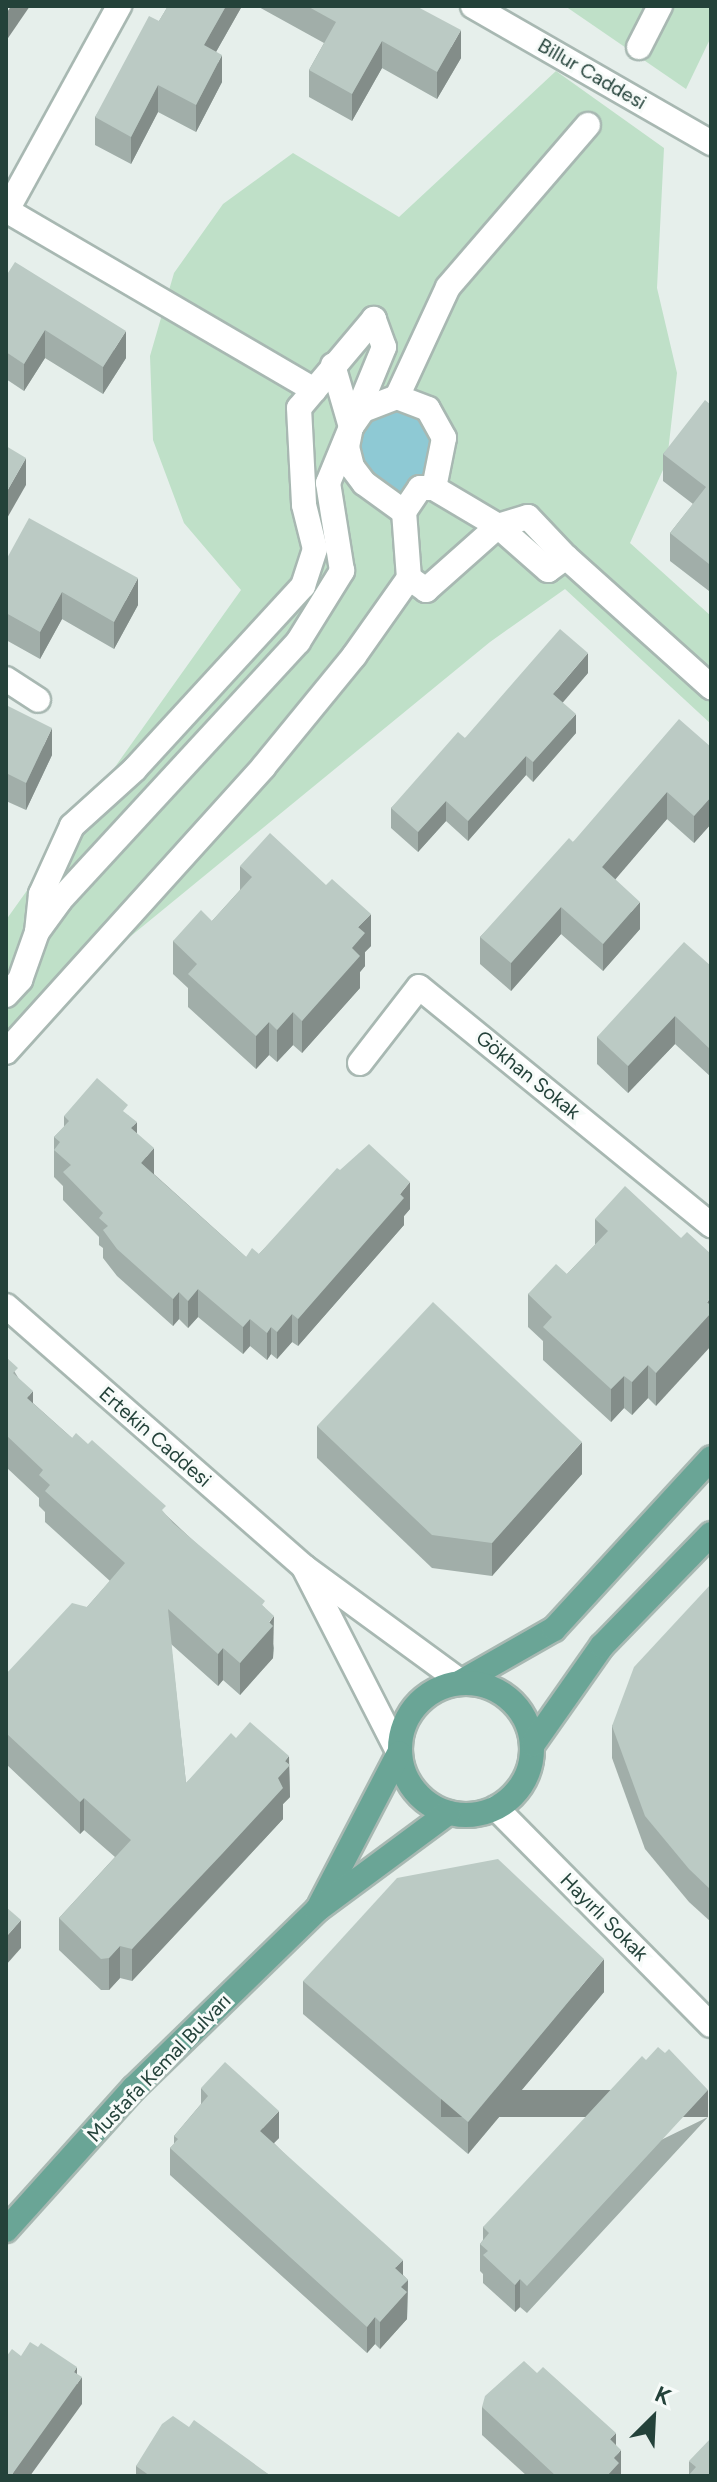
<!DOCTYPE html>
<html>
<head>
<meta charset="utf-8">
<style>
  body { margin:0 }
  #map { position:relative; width:717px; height:2482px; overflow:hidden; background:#e6efeb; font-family:Figtree,sans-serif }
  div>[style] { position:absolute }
  .green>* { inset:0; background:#bfe0c8 }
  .water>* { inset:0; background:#8ec9d4 }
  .roads { filter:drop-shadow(2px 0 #a8b8b2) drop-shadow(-2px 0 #a8b8b2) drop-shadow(0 2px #a8b8b2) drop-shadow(0 -2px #a8b8b2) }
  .pedestrian>* { height:24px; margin:-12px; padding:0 12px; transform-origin:12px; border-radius:12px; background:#fff }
  .minor>* { height:24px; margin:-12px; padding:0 12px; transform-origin:12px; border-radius:12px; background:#fff }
  .secondary>* { height:24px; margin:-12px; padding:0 12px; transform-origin:12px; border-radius:12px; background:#fff }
  .primary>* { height:24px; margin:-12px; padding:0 12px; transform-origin:12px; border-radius:12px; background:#6aa596 }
  .primary>.ring { margin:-12px; padding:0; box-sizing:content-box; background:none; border:24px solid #6aa596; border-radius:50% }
  .wall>* { inset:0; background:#a1aea9 }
  .shaded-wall>* { inset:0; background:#838d89; transform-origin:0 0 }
  .building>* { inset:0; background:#bbcac4 }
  span { translate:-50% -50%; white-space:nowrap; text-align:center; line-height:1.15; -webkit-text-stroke:6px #f7fbf9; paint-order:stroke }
  .street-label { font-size:20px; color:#24423a }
  .frame { position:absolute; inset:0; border:8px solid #24423a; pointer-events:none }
  .north { position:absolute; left:613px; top:2378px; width:80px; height:80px; -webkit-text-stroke:6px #f7fbf9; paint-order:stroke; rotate:24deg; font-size:22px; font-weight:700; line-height:32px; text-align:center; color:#24423a }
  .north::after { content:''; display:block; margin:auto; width:28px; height:36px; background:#24423a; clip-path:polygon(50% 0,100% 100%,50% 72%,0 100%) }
</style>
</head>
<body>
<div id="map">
  <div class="green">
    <div style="clip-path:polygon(565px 6px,711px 6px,711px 37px,686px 89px)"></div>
    <div style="clip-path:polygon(556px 71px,664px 148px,657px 288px,677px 373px,667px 461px,630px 543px,711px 616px,711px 724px,565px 589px,490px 642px,65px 990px,6px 1066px,6px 920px,241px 590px,184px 523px,153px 440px,150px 356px,174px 273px,223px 204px,293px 153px,399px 217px)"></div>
  </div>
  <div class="water">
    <div style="clip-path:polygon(376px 407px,420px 412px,440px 454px,424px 480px,399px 499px,365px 475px,357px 434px)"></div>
  </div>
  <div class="roads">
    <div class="pedestrian">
      <div style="left:639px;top:47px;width:46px;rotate:-62.9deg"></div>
      <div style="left:6px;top:210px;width:357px;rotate:30.3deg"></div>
      <div style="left:333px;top:365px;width:65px;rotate:73.8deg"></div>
      <div style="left:397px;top:397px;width:121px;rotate:-65.1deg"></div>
      <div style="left:448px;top:287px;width:214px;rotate:-49.2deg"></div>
      <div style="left:397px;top:397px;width:33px;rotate:21deg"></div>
      <div style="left:428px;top:409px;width:33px;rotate:61deg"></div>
      <div style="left:444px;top:438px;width:51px;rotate:101.3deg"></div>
      <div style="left:434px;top:488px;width:14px;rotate:180deg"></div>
      <div style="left:420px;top:488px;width:29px;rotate:124deg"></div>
      <div style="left:404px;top:512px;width:49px;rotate:-144.1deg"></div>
      <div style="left:364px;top:483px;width:20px;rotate:-127deg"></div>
      <div style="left:352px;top:467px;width:21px;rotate:-104deg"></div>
      <div style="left:347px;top:447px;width:20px;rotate:-79deg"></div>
      <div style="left:351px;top:427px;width:21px;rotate:-55deg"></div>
      <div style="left:363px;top:410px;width:36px;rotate:-21deg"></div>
      <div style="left:566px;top:557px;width:195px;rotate:41.9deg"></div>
      <div style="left:409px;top:578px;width:21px;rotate:35deg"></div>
      <div style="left:426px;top:590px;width:96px;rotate:-41.6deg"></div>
      <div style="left:498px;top:526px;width:31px;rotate:-17deg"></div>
      <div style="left:528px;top:517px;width:55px;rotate:46.5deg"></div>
      <div style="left:566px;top:557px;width:22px;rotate:144deg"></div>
      <div style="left:548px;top:570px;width:67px;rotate:-138.7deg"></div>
      <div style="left:498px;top:526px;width:74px;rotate:-149.3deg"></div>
      <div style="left:6px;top:995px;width:21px;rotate:-47deg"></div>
      <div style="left:20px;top:980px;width:51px;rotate:-70.5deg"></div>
      <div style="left:37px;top:932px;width:39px;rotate:-54deg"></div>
      <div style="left:60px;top:900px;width:351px;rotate:-47.3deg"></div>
      <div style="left:298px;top:642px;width:84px;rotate:-58.2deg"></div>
      <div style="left:342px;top:571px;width:89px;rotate:-99deg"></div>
      <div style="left:328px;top:483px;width:147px;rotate:-67.6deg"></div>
      <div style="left:384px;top:347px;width:30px;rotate:-110deg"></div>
      <div style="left:374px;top:319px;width:116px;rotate:130.1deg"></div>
      <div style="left:299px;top:408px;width:97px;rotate:87deg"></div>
      <div style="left:304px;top:505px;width:45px;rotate:76deg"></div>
      <div style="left:315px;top:549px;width:39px;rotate:108deg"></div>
      <div style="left:303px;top:586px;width:248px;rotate:132.6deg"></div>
      <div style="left:135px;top:769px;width:85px;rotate:137.9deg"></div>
      <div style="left:72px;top:826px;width:75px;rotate:114.5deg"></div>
      <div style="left:41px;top:894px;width:38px;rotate:96deg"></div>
      <div style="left:6px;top:1052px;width:385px;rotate:-47.9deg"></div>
      <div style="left:264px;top:766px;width:142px;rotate:-50.7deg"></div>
      <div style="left:354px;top:656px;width:95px;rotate:-54.8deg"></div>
      <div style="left:409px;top:578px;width:66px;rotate:-94.3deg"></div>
    </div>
    <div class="minor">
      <div style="left:7px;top:210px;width:233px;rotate:-61.2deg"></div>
      <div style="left:6px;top:679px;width:38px;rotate:33deg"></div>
      <div style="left:360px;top:1063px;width:96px;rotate:-52.2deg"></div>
      <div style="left:419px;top:987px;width:377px;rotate:39.2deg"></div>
      <div style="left:496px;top:1808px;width:305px;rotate:45.3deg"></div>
    </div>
    <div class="secondary">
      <div style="left:473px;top:6px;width:275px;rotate:29.9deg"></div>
      <div style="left:6px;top:1306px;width:396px;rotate:41.2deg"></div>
      <div style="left:399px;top:1753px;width:209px;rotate:-117.1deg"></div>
      <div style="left:304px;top:1567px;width:195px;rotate:36.2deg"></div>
    </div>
    <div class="primary">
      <div style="left:461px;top:1682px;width:107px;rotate:-29.7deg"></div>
      <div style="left:554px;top:1629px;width:232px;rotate:-47.4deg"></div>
      <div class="ring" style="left:400px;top:1683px;width:108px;height:108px"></div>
      <div style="left:533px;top:1744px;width:120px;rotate:-54.9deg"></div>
      <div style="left:602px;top:1646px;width:156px;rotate:-45.8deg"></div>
      <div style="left:320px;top:1905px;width:171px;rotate:-62.5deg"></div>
      <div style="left:6px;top:2230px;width:191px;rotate:-48deg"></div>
      <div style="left:134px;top:2088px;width:255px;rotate:-44.2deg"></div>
      <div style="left:317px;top:1910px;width:163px;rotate:-36.5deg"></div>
    </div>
  </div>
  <div class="wall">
    <div style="clip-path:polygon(168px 6px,242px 6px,216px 52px,222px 82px,196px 132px,158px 112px,131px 164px,95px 145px,95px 117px,159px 21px)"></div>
    <div style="clip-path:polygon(257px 6px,416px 6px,461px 58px,437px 99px,382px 68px,352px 121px,309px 97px,309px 70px,324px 43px)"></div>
    <div style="clip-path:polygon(6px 276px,126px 358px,103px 394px,45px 358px,24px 391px,6px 379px)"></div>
    <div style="clip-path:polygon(711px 405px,711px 588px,709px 591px,670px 561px,670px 533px,693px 504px,663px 481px,663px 454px)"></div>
    <div style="clip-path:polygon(6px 560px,138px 605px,114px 649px,62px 619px,40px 659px,6px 640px)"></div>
    <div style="clip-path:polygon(588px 673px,562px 702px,576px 733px,533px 782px,526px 775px,468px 841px,446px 821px,418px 852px,391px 828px,391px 808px,465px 738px)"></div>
    <div style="clip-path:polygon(6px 705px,52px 755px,26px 810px,6px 801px)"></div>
    <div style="clip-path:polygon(711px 747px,711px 824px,694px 843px,667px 819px,615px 879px,640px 929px,603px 971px,561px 934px,511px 991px,480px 964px,480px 937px,573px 842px)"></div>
    <div style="clip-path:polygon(240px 866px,371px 946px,365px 952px,365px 966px,360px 972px,360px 988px,302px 1053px,293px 1045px,277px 1062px,269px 1055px,256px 1069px,188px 1007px,188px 988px,173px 974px,173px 941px,212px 921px,240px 890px)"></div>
    <div style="clip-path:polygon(711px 966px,711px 1077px,675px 1044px,628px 1093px,597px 1064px,597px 1037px)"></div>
    <div style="clip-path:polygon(128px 1115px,154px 1174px,246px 1257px,259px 1254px,340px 1170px,410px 1209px,404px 1216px,404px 1225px,298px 1346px,292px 1342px,277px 1359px,271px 1354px,267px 1360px,250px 1346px,243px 1354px,198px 1317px,188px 1328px,179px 1319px,173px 1326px,117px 1276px,103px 1258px,103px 1248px,99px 1245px,99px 1237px,63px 1200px,63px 1186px,54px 1177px,54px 1137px,64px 1127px,64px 1116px)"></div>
    <div style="clip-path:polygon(595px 1219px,681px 1238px,656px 1406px,648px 1398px,632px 1415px,624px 1408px,611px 1422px,543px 1360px,543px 1341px,528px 1327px,528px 1294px,567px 1274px,595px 1245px)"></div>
    <div style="clip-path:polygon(6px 1357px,33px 1403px,72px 1438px,166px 1515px,265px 1608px,274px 1648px,273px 1658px,240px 1695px,223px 1680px,218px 1686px,171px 1644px,186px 1783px,236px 1738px,289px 1764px,290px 1797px,283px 1804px,283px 1819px,222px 1885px,132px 1981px,120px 1978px,109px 1990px,101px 1990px,59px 1950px,59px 1918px,115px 1857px,84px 1830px,80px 1834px,6px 1764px,6px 1674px,87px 1607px,110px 1581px,45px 1522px,45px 1512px,39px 1506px,39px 1498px,6px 1467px)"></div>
    <div style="clip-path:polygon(317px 1426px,582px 1474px,492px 1576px,432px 1568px,317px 1458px)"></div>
    <div style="clip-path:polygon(711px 1584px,711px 1922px,689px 1902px,645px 1849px,612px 1758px,612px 1726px)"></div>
    <div style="clip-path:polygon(303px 1981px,604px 1992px,468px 2154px,303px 2014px)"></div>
    <div style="clip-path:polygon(201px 2088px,279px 2138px,274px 2143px,408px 2280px,407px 2319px,380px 2349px,375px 2344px,367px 2353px,170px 2175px,170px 2148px,174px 2144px,174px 2136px,201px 2104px)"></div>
    <div style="clip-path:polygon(708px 2117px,527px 2313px,520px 2307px,515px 2312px,483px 2283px,483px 2274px,480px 2271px,480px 2244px,483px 2240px,483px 2227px)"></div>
    <div style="clip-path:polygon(537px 2373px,616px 2445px,621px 2476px,527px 2476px,482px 2435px,482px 2407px)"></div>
    <div style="clip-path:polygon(189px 2427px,271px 2476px,136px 2476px,136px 2466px)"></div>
    <div style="clip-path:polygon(689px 2461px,711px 2476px,689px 2475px)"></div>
  </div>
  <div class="shaded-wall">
    <div style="clip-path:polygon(11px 6px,30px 6px,6px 41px,6px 14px)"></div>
    <div style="clip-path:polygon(226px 6px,242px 6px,204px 73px,204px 45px)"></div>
    <div style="clip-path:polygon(461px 30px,461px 58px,437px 99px,437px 72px)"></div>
    <div style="clip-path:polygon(382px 41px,382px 68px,352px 121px,352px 94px)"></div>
    <div style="clip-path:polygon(222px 55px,222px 82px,196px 132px,196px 105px)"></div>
    <div style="clip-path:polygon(158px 85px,158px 112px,131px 164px,131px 137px)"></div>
    <div style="clip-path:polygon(45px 330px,45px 358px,24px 391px,24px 364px)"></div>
    <div style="clip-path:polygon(126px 331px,126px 358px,103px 394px,103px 367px)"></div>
    <div style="clip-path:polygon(26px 458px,26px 485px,6px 520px,6px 493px)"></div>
    <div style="clip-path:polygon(711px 561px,711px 588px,709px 591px,709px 564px)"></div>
    <div style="clip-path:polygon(138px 578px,138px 605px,114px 649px,114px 622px)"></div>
    <div style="clip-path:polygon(62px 592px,62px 619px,40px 659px,40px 632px)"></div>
    <div style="clip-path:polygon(588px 653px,588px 673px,553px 714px,553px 694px)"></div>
    <div style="clip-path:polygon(576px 714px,576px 733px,533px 782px,533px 762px)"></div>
    <div style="clip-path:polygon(52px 728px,52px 755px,26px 810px,26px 783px)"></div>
    <div style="clip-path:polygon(526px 756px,526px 775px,468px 841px,468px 821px)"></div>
    <div style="clip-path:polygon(667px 792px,667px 819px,602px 895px,602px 867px)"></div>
    <div style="clip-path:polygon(711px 797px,711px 824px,694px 843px,694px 816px)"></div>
    <div style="clip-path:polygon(446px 801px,446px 821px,418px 852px,418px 832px)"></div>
    <div style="clip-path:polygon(640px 902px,640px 929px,603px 971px,603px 944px)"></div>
    <div style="clip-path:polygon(561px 907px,561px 934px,511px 991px,511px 963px)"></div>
    <div style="clip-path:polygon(371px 914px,371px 946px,365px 952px,365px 966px,360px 972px,360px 988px,302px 1053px,302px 1021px,358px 927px)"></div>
    <div style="clip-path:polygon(293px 1012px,293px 1045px,277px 1062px,277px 1030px)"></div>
    <div style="clip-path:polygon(675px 1016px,675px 1044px,628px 1093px,628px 1066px)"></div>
    <div style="clip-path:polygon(269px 1022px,269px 1055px,256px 1069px,256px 1036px)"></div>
    <div style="clip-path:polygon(137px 1122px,137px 1149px,131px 1128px)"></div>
    <div style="clip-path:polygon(154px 1148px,154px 1175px,141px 1163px)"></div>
    <div style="clip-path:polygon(410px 1182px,410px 1209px,404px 1216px,404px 1225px,298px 1346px,298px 1319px)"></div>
    <div style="clip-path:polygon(198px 1289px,198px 1317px,188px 1328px,188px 1301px)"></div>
    <div style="clip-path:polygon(179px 1292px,179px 1319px,173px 1326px,173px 1299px)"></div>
    <div style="clip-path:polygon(711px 1297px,711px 1346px,656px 1406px,656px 1373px)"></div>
    <div style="clip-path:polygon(292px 1314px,292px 1342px,277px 1359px,277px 1332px)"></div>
    <div style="clip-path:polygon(250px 1319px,250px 1346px,243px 1354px,243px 1327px)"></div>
    <div style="clip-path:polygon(271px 1327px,271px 1354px,267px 1360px,267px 1333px)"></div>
    <div style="clip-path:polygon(648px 1365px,648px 1398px,632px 1415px,632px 1382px)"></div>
    <div style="clip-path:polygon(624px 1376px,624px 1408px,611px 1422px,611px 1389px)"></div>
    <div style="clip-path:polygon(33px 1391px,33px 1422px,27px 1398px)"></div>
    <div style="clip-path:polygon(582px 1442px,582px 1474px,492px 1576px,492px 1543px)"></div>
    <div style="clip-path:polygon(274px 1616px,273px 1658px,240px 1695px,240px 1663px)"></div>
    <div style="clip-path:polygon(223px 1648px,223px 1680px,218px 1686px,218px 1654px)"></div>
    <div style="clip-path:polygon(289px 1756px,290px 1797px,283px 1804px,283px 1819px,132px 1981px,132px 1949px,278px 1778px,285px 1761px)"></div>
    <div style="clip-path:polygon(84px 1798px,84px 1830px,80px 1834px,80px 1802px)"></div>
    <div style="clip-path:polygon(21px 1920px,21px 1948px,6px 1965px,6px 1937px)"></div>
    <div style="clip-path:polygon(120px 1946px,120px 1978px,109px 1990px,109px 1958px)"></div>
    <div style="clip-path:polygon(604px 1959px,604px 1992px,468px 2154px,468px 2122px)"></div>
    <div style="left:708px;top:2090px;width:27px;height:267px;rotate:90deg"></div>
    <div style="clip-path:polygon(279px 2111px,279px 2138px,260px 2157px,260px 2131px)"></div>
    <div style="clip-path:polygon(403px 2260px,403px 2284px,408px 2280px,407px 2319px,380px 2349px,380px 2322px,395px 2268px)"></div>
    <div style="clip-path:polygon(520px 2279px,520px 2307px,515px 2312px,515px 2285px)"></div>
    <div style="clip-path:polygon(375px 2317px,375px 2344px,367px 2353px,367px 2327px)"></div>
    <div style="clip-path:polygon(77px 2367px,77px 2384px,82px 2377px,82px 2404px,30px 2476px,11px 2476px)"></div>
    <div style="clip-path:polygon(616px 2433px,616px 2456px,621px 2450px,621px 2476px,607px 2476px,610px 2439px)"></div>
  </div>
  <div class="building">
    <div style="clip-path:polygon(168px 6px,226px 6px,204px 45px,222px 55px,196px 105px,158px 85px,131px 137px,95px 117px,149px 16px,159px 21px)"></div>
    <div style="clip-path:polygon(307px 6px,416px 6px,461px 30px,437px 72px,382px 41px,352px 94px,309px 70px,336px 22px)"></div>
    <div style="clip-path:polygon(15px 262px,126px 331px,103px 367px,45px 330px,24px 364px,6px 352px,6px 276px)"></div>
    <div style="clip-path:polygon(705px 400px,711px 405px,711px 561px,709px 564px,670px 533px,706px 487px,663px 454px)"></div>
    <div style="clip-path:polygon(6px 446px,26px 458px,6px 493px)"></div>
    <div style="clip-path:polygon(29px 518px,138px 578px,114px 622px,62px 592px,40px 632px,6px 613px,6px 560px)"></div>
    <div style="clip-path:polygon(560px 629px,588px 653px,553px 694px,576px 714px,533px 762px,526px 756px,468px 821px,446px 801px,418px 832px,391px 808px,458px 732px,465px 738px)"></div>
    <div style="clip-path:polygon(6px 705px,52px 728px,26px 783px,6px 773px)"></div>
    <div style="clip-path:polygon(679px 719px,711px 747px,711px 797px,694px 816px,667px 792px,602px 867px,640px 902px,603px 944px,561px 907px,511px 963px,480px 937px,569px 838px,573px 842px)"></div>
    <div style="clip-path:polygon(270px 833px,326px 885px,332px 879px,371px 914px,358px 927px,365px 933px,352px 948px,360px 956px,302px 1021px,293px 1012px,277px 1030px,269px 1022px,256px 1036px,188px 974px,197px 964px,173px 941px,201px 910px,212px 921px,252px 877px,240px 866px)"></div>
    <div style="clip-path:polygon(684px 942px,711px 966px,711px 1050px,675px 1016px,628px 1066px,597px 1037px)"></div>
    <div style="clip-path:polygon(97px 1078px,128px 1105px,123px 1111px,137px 1122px,131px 1128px,154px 1148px,141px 1163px,246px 1257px,252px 1248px,259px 1254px,337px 1168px,340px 1170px,369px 1144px,410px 1182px,400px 1194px,404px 1198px,298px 1319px,292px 1314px,277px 1332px,271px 1327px,267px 1333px,250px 1319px,243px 1327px,198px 1289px,188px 1301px,179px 1292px,173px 1299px,117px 1249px,103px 1230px,108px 1226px,99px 1218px,103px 1213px,63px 1172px,71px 1165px,54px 1150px,60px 1142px,54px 1137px,69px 1121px,64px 1116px)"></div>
    <div style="clip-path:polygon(625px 1186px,681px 1238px,687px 1232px,711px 1254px,711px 1297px,707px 1302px,711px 1306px,711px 1313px,656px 1373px,648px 1365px,632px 1382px,624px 1376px,611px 1389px,543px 1327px,552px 1317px,528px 1294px,556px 1264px,567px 1274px,608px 1231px,595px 1219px)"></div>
    <div style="clip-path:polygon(433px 1302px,582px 1442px,492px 1543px,432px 1535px,317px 1426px)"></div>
    <div style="clip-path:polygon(6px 1357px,18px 1368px,13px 1373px,33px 1391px,27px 1398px,72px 1438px,76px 1433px,88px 1444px,92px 1440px,166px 1506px,162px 1510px,173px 1523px,265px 1601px,262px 1605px,274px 1616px,269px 1622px,273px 1626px,240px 1663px,223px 1648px,218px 1654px,168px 1609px,186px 1783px,231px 1733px,236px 1738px,250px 1722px,289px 1756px,285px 1761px,290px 1765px,278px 1778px,283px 1788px,222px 1854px,132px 1949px,120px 1946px,109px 1958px,101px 1959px,59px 1918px,131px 1840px,84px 1798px,80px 1802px,6px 1733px,6px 1674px,72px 1603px,87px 1607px,125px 1563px,45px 1491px,50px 1485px,39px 1475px,43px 1470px,6px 1435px)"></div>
    <div style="clip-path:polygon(711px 1584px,711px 1890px,689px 1869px,645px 1816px,612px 1726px,634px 1667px)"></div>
    <div style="clip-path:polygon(498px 1859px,604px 1959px,468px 2122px,303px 1981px,397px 1878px)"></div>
    <div style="clip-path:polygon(6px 1907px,21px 1920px,6px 1937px)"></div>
    <div style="clip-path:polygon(658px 2047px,665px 2053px,669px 2049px,708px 2090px,527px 2286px,520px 2279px,515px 2285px,483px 2255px,488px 2251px,480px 2244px,489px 2233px,483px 2227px,642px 2056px,646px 2060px)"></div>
    <div style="clip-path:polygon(225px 2062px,279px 2111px,260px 2131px,403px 2260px,395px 2268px,408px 2280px,401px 2287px,407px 2292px,380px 2322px,375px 2317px,367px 2327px,170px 2148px,178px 2139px,174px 2136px,208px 2096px,201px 2088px)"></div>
    <div style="clip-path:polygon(30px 2342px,38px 2347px,41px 2343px,77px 2367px,74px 2372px,82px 2377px,11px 2476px,6px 2476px,6px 2357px,12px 2349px,21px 2356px)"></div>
    <div style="clip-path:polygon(524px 2361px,537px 2373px,543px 2367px,616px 2433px,610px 2439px,621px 2450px,614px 2458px,619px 2463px,607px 2476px,556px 2476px,482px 2407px,485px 2396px)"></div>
    <div style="clip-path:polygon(173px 2416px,189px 2427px,194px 2420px,271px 2476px,150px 2476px,136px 2466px,162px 2424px)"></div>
    <div style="clip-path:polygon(711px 2438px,711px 2476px,688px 2476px,696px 2467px,689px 2461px)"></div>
  </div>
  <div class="street-label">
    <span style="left:592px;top:74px;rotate:30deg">Billur Caddesi</span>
    <span style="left:528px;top:1075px;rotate:39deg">Gökhan Sokak</span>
    <span style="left:155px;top:1437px;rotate:41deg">Ertekin Caddesi</span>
    <span style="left:604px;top:1917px;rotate:45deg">Hayırlı Sokak</span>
    <span style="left:159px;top:2068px;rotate:-46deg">Mustafa Kemal Bulvarı</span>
  </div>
  <div class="frame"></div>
  <div class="north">K</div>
</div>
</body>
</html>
